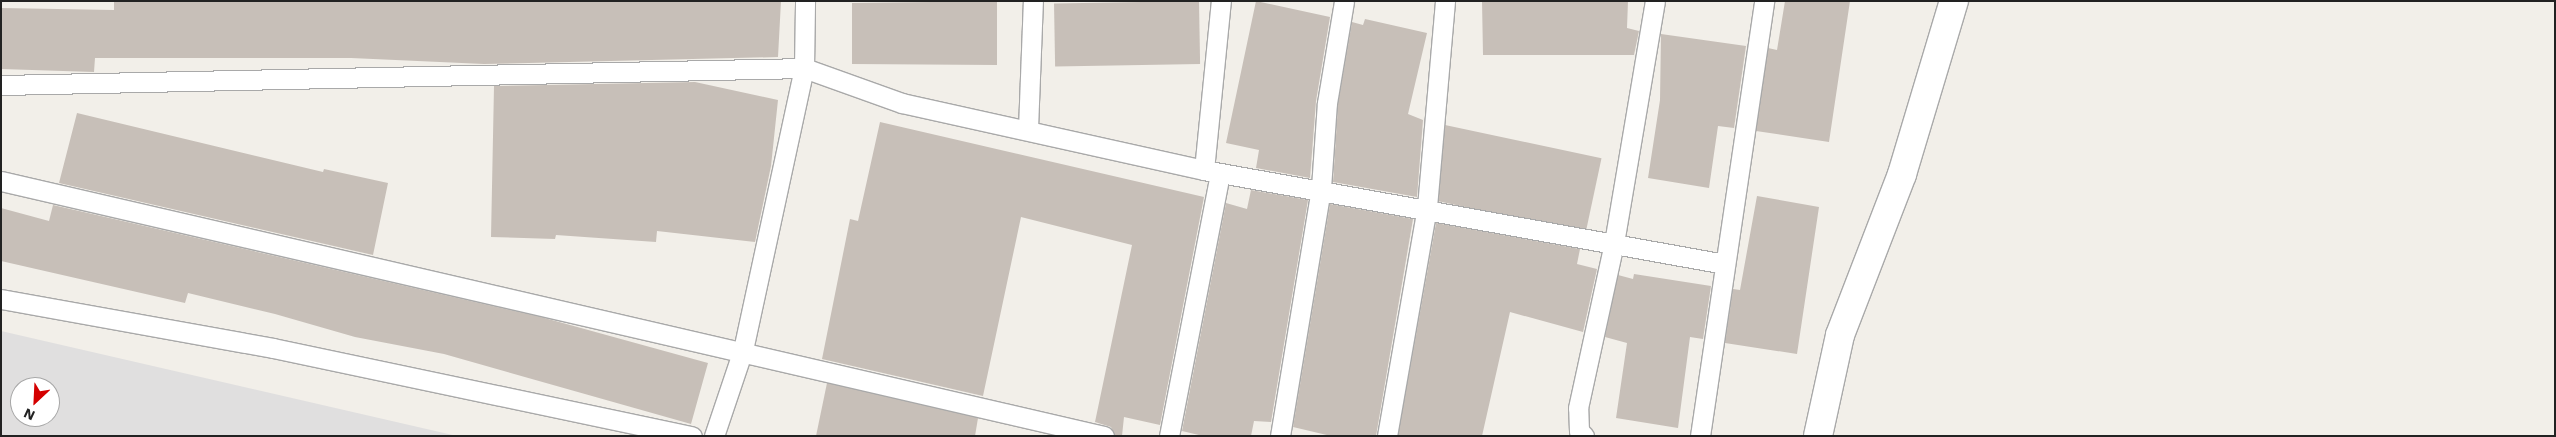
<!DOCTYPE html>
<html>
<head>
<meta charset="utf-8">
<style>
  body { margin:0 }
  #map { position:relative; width:2556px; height:437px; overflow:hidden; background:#f2efe9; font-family:"Work Sans",sans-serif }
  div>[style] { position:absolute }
  .residential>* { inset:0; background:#e0dfdf }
  .building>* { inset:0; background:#c7bfb8; transform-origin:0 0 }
  .roads { filter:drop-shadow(1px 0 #a9a9a9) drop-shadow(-1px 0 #a9a9a9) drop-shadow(0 1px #a9a9a9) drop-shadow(0 -1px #a9a9a9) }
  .lane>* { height:19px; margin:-9.5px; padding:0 9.5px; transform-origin:9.5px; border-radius:9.5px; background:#fff }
  .street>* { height:28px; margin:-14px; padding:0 14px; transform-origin:14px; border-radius:14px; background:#fff }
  span { translate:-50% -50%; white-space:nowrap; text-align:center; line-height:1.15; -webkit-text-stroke:5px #fff; paint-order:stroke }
  .frame { position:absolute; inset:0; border:2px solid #222; pointer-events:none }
  .north { position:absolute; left:10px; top:377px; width:50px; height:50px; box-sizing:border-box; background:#fff; border:1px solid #a7a7a7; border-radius:50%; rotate:205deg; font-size:14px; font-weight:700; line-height:20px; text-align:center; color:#222 }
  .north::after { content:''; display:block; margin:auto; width:18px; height:22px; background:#d40000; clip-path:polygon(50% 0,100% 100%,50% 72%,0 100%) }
</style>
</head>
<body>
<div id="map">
  <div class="residential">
    <div style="clip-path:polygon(evenodd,1px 331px,457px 436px,1px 436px,1px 331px,20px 387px,50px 387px,50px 417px,20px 417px,20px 387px)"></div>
  </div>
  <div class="building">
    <div style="clip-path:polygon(114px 1px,781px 1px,778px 57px,484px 64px,351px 58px,95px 58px,94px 72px,1px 69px,1px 8px,114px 10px)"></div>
    <div style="left:1199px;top:1px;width:63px;height:145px;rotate:89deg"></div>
    <div style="clip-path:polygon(1256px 1px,1330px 17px,1316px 101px,1310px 178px,1256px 168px,1259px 150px,1226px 143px)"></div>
    <div style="clip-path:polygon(1482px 1px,1628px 1px,1627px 28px,1639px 31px,1634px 55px,1483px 55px)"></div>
    <div style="clip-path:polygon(1785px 1px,1850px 1px,1829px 142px,1756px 131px,1768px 48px,1777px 50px)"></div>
    <div style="clip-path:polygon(931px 2px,997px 2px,997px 65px,852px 64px,852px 3px)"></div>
    <div style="clip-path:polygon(1365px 19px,1427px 33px,1408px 114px,1423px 120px,1417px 197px,1333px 182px,1338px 104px,1352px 22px,1363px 25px)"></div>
    <div style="clip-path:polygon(1661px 34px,1746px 46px,1734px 128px,1718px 126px,1709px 188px,1648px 178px,1660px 100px)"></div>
    <div style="clip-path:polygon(695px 82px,778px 100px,771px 166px,755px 242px,657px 231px,656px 242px,556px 235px,555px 239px,491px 237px,494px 86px)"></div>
    <div style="clip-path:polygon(77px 113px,323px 172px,324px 169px,388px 183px,373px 255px,59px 183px)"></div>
    <div style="clip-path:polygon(880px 122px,1204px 197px,1160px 425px,1124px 417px,1122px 436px,1115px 436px,1111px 427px,1095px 422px,1132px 245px,1021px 217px,983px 396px,822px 359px,850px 219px,858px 221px)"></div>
    <div style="left:1445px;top:125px;width:160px;height:76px;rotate:12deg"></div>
    <div style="clip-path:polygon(1251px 190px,1308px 200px,1271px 422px,1254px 421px,1251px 436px,1203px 436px,1182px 431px,1226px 203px,1247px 209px)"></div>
    <div style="clip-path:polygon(1757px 196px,1819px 207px,1797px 354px,1725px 343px,1733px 289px,1740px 290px)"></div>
    <div style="clip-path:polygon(1330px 204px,1413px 219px,1376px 436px,1331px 436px,1293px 427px)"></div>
    <div style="clip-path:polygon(53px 205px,541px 317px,708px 363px,691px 424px,444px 354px,355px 337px,275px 314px,188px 293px,185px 303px,1px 261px,1px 208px,49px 221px)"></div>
    <div style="clip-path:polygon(1436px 223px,1580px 249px,1577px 264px,1597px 269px,1583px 332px,1510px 312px,1482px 436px,1398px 436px)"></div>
    <div style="clip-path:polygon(1634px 274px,1711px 286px,1703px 339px,1690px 337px,1678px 428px,1616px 418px,1627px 343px,1605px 337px,1618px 275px,1633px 279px)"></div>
    <div style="clip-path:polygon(827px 383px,978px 418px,975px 436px,816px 436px)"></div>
  </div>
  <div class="roads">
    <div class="lane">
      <div style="left:1px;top:85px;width:803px;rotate:-1.21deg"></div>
      <div style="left:804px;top:68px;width:104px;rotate:19.7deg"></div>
      <div style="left:902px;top:103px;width:309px;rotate:12.5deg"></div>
      <div style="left:1204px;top:170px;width:529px;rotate:10.23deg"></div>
      <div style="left:1028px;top:129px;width:128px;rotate:-87.8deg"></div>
      <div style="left:1204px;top:170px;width:170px;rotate:-84.3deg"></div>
      <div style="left:1px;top:181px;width:1132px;rotate:13.02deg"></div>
      <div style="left:1px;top:299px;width:276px;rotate:10.2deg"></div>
      <div style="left:273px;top:348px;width:428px;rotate:11.9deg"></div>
      <div style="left:714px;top:436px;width:91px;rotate:-71.4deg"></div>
      <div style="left:743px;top:350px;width:289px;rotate:-77.8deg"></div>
      <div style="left:804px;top:68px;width:67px;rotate:-89.1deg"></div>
      <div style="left:1169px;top:436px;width:268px;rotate:-79deg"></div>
      <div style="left:1280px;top:436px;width:251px;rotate:-80.6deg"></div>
      <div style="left:1321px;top:188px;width:85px;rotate:-86deg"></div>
      <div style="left:1327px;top:103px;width:103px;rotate:-80.5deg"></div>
      <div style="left:1387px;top:436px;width:232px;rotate:-80.1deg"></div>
      <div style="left:1427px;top:207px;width:207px;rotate:-85deg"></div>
      <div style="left:1584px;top:436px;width:7px;rotate:-135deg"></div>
      <div style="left:1579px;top:431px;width:23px;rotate:-92deg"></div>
      <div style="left:1578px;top:408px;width:169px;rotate:-77.7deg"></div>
      <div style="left:1614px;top:243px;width:245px;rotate:-80.4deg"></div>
      <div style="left:1700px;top:436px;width:440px;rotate:-81.6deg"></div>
    </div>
    <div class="street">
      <div style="left:1818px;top:436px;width:103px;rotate:-77.7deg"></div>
      <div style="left:1840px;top:335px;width:173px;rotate:-68.9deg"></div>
      <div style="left:1902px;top:174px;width:181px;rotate:-73.3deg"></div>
    </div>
  </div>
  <div class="frame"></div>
  <div class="north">N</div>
</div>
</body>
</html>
